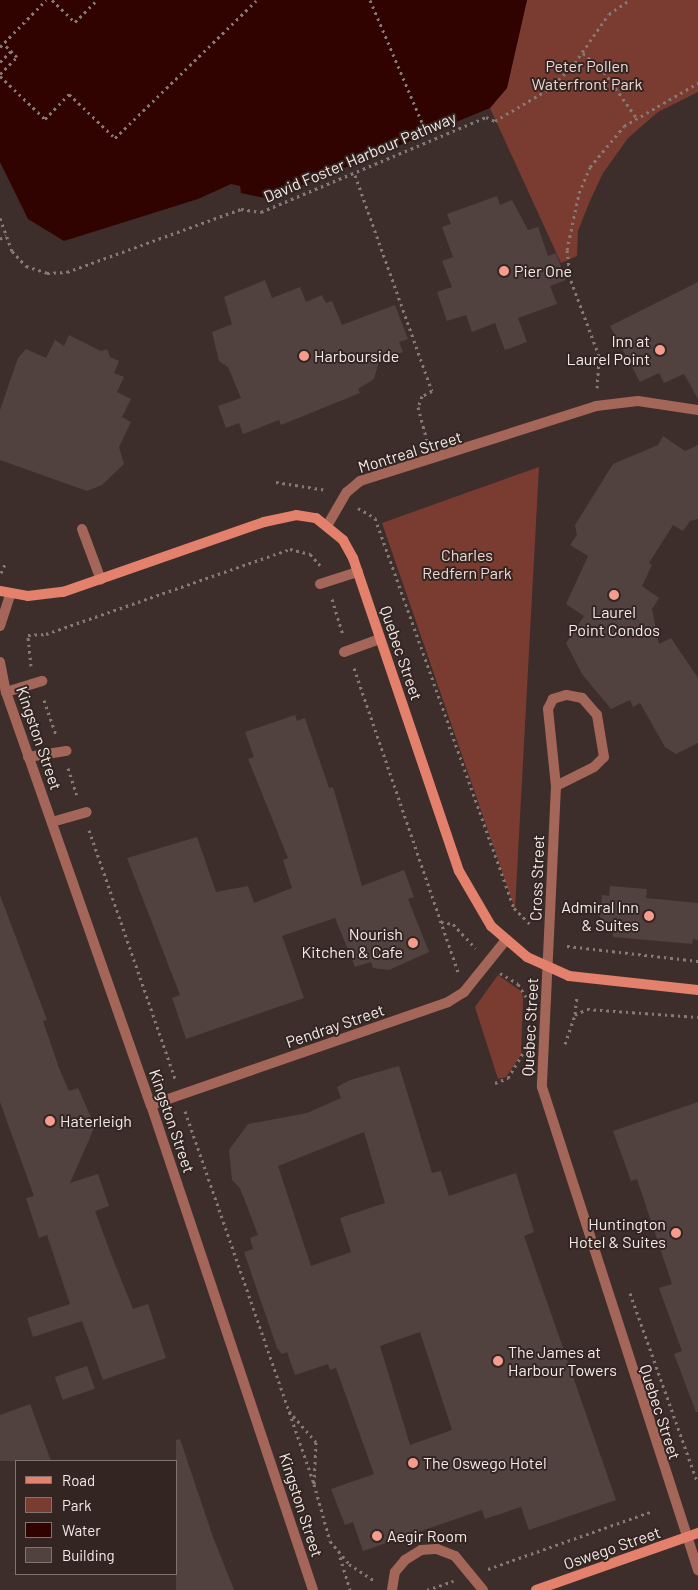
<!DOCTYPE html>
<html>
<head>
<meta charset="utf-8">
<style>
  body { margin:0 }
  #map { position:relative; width:698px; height:1590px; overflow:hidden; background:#3d2e2b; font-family:Barlow,sans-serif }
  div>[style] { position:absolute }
  .green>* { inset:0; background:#7a3c31 }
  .water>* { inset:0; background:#300300 }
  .building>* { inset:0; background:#52423f; transform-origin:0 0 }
  .path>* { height:3px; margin-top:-1.5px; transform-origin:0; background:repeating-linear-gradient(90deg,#867976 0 2.5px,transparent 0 6.5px) }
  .lane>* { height:10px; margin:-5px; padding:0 5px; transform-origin:5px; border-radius:5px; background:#a46659 }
  .street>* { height:10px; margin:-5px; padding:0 5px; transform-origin:5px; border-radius:5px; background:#a46659 }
  .secondary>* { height:10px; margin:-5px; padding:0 5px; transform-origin:5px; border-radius:5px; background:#e3816d }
  .dots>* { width:14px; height:14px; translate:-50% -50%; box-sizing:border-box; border:2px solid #332522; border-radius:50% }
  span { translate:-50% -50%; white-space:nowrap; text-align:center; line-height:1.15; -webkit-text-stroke:4px #332522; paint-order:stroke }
  .park-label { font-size:16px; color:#f1d6d1 }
  .street-label { font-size:16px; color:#f3e9e6 }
  .poi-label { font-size:16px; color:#f3e9e6 }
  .left { translate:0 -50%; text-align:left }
  .right { translate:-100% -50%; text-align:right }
  .legend { position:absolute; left:15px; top:1460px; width:162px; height:115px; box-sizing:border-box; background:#332522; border:1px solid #807370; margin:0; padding:6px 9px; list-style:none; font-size:15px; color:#f3e9e6 }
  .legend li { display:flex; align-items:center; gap:10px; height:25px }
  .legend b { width:25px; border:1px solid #807370 }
</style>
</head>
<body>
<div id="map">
  <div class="green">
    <div style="clip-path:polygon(527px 0,698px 0,698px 92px,658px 112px,628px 138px,603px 173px,589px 203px,578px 231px,577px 256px,561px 263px,490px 108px,507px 88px)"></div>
    <div style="clip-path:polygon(539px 467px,515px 909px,382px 523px)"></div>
    <div style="clip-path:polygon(498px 975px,522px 992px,523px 1000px,521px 1055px,506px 1077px,498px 1079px,475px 1007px)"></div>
  </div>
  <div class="water">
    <div style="clip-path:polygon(0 0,527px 0,507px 88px,490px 108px,269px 199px,241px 193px,240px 186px,231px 184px,198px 199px,64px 241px,28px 219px,0 162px)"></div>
  </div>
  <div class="building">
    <div style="clip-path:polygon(497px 196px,500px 205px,512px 200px,528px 230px,538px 227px,548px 256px,556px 253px,566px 280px,550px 286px,557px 304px,518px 318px,527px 342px,505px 350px,495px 323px,472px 332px,466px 315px,447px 321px,437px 292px,452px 287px,442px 261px,453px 257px,442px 227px,451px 224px,447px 214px)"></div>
    <div style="clip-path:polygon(265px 280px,272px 298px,300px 287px,306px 302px,322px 295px,326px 303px,332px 301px,342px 325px,395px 305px,408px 339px,399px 342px,403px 352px,379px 361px,374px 379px,358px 389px,360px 393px,286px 423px,281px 425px,279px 420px,243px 434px,239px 423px,226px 428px,218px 406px,241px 398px,228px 367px,219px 361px,212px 332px,232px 324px,224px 297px)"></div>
    <div style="clip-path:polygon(698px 282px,698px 399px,684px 374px,664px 383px,659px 373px,640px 382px,610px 326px)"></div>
    <div style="clip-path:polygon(69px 335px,101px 351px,107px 349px,110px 357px,119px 361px,114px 373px,124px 377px,117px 392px,131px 399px,122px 417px,131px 422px,119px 447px,124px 464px,102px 485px,87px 491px,0 460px,0 410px,18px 358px,26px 349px,46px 358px,55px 340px,64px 346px)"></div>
    <div style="clip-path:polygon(663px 436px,685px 451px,698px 445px,698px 519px,690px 521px,683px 531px,673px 525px,649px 563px,652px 565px,642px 586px,659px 598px,652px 609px,659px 644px,671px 638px,698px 678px,698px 743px,676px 754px,665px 747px,640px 703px,633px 707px,630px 700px,611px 709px,582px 674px,566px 643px,584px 616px,566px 604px,588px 556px,570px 545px,577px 535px,575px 525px,613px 464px,658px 445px)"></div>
    <div style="clip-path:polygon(295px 715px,297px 721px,305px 718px,329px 788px,333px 787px,362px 886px,404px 870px,414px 897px,408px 899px,429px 952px,389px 970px,373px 968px,371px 962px,355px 967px,335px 918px,282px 936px,304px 998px,186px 1039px,172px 998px,180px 995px,127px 858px,197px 837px,216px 892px,248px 886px,254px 903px,292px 888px,283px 860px,288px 858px,248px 759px,254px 757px,245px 732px)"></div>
    <div style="clip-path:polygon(610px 886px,647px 889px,646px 898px,698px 903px,698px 940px,693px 939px,692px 944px,613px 937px,613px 932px,599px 930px,602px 895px,609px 896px)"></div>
    <div style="clip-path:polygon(0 895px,47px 1020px,43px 1021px,59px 1068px,69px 1091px,78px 1088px,95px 1126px,70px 1183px,98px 1174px,109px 1206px,95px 1211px,112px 1257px,133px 1309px,148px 1304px,166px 1358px,103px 1380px,82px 1321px,33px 1337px,27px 1318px,70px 1304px,47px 1235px,39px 1238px,26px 1198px,34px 1196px,0 1102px)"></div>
    <div style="clip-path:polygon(evenodd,399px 1066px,432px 1173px,441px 1171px,449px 1196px,516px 1173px,534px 1232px,524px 1236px,616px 1500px,529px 1530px,521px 1507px,485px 1519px,482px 1510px,363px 1551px,353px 1522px,345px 1525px,331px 1489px,374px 1474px,336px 1368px,330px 1370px,328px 1364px,295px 1375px,287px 1352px,282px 1354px,277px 1348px,244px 1252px,253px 1249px,250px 1238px,258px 1235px,240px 1188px,232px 1180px,229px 1150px,248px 1124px,307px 1113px,341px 1098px,337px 1087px,350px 1080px,399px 1066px,364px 1132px,385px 1203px,340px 1218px,351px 1252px,311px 1266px,278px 1166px,364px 1132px,399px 1066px,420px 1332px,452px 1430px,410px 1445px,380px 1346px,420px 1332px)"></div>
    <div style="clip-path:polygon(698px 1102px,698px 1412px,696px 1412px,674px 1354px,682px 1351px,659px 1288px,672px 1284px,637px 1179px,631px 1181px,613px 1131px)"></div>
    <div style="left:87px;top:1366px;width:24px;height:34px;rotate:71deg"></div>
    <div style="clip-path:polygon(30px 1404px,51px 1461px,0 1461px,0 1415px)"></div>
    <div style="clip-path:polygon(180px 1439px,213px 1537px,234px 1590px,176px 1590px,176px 1440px)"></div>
  </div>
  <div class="path">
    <div style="left:52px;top:0;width:32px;rotate:44deg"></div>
    <div style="left:75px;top:22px;width:31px;rotate:-45deg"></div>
    <div style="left:370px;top:0;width:146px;rotate:67deg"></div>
    <div style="left:0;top:47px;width:66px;rotate:-45.6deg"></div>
    <div style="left:583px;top:53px;width:28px;rotate:42deg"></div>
    <div style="left:604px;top:72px;width:55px;rotate:54.6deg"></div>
    <div style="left:0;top:62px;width:16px;rotate:-45deg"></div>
    <div style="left:0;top:74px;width:24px;rotate:-45deg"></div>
    <div style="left:17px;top:57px;width:18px;rotate:-135deg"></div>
    <div style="left:0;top:76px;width:62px;rotate:43.7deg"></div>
    <div style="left:45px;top:119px;width:35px;rotate:-46deg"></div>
    <div style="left:69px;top:94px;width:64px;rotate:43.7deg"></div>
    <div style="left:115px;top:138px;width:197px;rotate:-44.2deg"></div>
    <div style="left:355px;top:175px;width:229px;rotate:70.4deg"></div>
    <div style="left:432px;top:391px;width:11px;rotate:153deg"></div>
    <div style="left:422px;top:396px;width:12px;rotate:110deg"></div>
    <div style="left:418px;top:407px;width:34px;rotate:75deg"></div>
    <div style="left:0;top:218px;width:35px;rotate:70deg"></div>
    <div style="left:12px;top:251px;width:21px;rotate:47deg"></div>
    <div style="left:26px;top:266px;width:22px;rotate:18deg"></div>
    <div style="left:47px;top:273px;width:20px;rotate:-3deg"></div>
    <div style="left:67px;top:272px;width:185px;rotate:-19.9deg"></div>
    <div style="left:241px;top:209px;width:20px;rotate:9deg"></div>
    <div style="left:261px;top:212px;width:244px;rotate:-22.9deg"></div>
    <div style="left:486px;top:117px;width:10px;rotate:24deg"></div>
    <div style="left:495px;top:121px;width:63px;rotate:-30.7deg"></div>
    <div style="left:549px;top:89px;width:30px;rotate:-44deg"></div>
    <div style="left:571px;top:68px;width:66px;rotate:-54.9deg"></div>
    <div style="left:609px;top:14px;width:25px;rotate:-34deg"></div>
    <div style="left:0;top:239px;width:7px;rotate:-34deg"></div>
    <div style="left:597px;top:388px;width:32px;rotate:-86deg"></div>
    <div style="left:599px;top:356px;width:83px;rotate:-110.4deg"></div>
    <div style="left:570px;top:278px;width:28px;rotate:-96deg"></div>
    <div style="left:567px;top:250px;width:58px;rotate:-78.1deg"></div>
    <div style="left:579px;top:193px;width:28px;rotate:-67deg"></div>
    <div style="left:590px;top:167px;width:53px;rotate:-50.3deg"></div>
    <div style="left:624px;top:126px;width:86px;rotate:-30.2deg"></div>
    <div style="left:276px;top:482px;width:51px;rotate:9.1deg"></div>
    <div style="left:358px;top:508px;width:20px;rotate:30deg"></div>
    <div style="left:375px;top:518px;width:414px;rotate:70.4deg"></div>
    <div style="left:514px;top:908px;width:23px;rotate:45deg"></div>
    <div style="left:1px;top:573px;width:12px;rotate:-66deg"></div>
    <div style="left:332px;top:599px;width:37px;rotate:73deg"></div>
    <div style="left:31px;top:666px;width:31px;rotate:-96deg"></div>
    <div style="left:28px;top:635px;width:18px;rotate:-3deg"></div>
    <div style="left:46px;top:634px;width:258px;rotate:-19.2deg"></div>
    <div style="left:290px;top:549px;width:21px;rotate:14deg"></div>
    <div style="left:310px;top:554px;width:15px;rotate:48deg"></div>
    <div style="left:354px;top:668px;width:321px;rotate:71.1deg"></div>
    <div style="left:44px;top:700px;width:36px;rotate:71deg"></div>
    <div style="left:68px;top:768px;width:28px;rotate:72deg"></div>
    <div style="left:89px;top:830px;width:263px;rotate:70.9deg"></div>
    <div style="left:441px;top:922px;width:12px;rotate:9deg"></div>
    <div style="left:453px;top:924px;width:33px;rotate:47deg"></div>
    <div style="left:567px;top:946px;width:132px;rotate:6.5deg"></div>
    <div style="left:500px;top:973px;width:21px;rotate:31deg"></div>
    <div style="left:518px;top:984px;width:15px;rotate:58deg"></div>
    <div style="left:575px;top:1014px;width:19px;rotate:-84deg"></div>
    <div style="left:565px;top:1044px;width:31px;rotate:-71deg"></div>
    <div style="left:575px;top:1015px;width:13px;rotate:-27deg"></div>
    <div style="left:587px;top:1009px;width:111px;rotate:4.1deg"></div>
    <div style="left:495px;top:1083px;width:14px;rotate:-21deg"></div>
    <div style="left:508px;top:1078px;width:31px;rotate:-59deg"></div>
    <div style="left:185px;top:1111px;width:395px;rotate:70.9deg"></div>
    <div style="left:630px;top:1293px;width:200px;rotate:70.4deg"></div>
    <div style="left:289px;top:1411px;width:41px;rotate:48.9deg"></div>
    <div style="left:316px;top:1442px;width:42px;rotate:92.7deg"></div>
    <div style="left:314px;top:1484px;width:59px;rotate:74.3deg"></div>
    <div style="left:330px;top:1541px;width:30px;rotate:50deg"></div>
    <div style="left:349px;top:1564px;width:31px;rotate:33deg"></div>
    <div style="left:340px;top:1557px;width:34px;rotate:73deg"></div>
    <div style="left:488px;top:1569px;width:172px;rotate:-19.4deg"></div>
    <div style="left:427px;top:1590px;width:28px;rotate:-19deg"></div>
  </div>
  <div class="lane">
    <div style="left:82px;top:529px;width:54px;rotate:69.6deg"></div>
    <div style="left:320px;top:584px;width:40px;rotate:-18deg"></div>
    <div style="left:344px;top:652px;width:38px;rotate:-20deg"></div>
    <div style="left:6px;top:692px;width:38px;rotate:-17deg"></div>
    <div style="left:28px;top:757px;width:39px;rotate:-9deg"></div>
    <div style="left:52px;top:822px;width:36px;rotate:-16deg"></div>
    <div style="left:392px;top:1590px;width:18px;rotate:-81deg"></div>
    <div style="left:395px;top:1572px;width:16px;rotate:-50deg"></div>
    <div style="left:405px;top:1560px;width:19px;rotate:-32deg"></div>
    <div style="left:421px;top:1550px;width:16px;rotate:-4deg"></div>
    <div style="left:437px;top:1549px;width:19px;rotate:21deg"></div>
    <div style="left:455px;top:1556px;width:44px;rotate:50.5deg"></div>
  </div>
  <div class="street">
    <div style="left:327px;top:526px;width:39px;rotate:-60deg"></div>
    <div style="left:347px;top:492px;width:17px;rotate:-40deg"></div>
    <div style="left:360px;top:481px;width:248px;rotate:-17.6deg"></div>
    <div style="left:596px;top:406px;width:42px;rotate:-6.8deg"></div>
    <div style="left:638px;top:401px;width:61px;rotate:8.5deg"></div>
    <div style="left:0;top:626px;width:33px;rotate:-72deg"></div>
    <div style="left:0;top:662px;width:31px;rotate:79deg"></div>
    <div style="left:6px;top:692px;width:438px;rotate:70.7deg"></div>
    <div style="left:151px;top:1105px;width:511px;rotate:71.53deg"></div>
    <div style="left:556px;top:786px;width:42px;rotate:-26.6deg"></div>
    <div style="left:594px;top:767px;width:14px;rotate:-45deg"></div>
    <div style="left:604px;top:757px;width:43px;rotate:-99.5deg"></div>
    <div style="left:597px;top:715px;width:23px;rotate:-131deg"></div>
    <div style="left:582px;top:698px;width:16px;rotate:-169deg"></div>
    <div style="left:566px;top:695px;width:14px;rotate:163deg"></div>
    <div style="left:553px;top:699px;width:11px;rotate:117deg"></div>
    <div style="left:548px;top:709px;width:77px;rotate:84.1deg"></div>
    <div style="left:556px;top:786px;width:301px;rotate:92.7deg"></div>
    <div style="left:542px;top:1087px;width:508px;rotate:72.1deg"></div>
    <div style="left:151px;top:1105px;width:314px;rotate:-19.1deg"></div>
    <div style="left:448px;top:1002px;width:19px;rotate:-32deg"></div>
    <div style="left:464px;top:992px;width:65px;rotate:-51.2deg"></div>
  </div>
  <div class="secondary">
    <div style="left:0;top:591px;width:28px;rotate:10deg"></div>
    <div style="left:28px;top:596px;width:35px;rotate:-7deg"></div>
    <div style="left:63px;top:592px;width:213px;rotate:-19.2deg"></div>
    <div style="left:264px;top:522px;width:33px;rotate:-12deg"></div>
    <div style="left:296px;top:515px;width:20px;rotate:9deg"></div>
    <div style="left:316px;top:518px;width:35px;rotate:39deg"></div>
    <div style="left:343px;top:540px;width:21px;rotate:61deg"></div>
    <div style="left:353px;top:558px;width:330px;rotate:71.3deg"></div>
    <div style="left:459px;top:871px;width:64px;rotate:59.8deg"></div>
    <div style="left:491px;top:926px;width:48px;rotate:40.7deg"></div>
    <div style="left:527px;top:957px;width:46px;rotate:24.3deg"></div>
    <div style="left:569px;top:976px;width:130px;rotate:6.2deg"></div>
    <div style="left:536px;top:1590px;width:172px;rotate:-19.4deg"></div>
  </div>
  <div class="dots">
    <div style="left:504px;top:271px;background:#f49d8c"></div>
    <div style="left:660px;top:350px;background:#f49d8c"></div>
    <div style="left:304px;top:356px;background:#f49d8c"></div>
    <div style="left:614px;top:595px;background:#f49d8c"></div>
    <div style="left:649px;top:916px;background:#f49d8c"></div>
    <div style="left:413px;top:943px;background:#f49d8c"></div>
    <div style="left:50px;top:1121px;background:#f49d8c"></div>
    <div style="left:676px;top:1233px;background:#f49d8c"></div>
    <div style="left:498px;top:1361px;background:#f49d8c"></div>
    <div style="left:413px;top:1463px;background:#f49d8c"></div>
    <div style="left:377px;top:1536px;background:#f49d8c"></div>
  </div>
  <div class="park-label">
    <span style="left:587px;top:75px">Peter Pollen<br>Waterfront Park</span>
    <span style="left:467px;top:564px">Charles<br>Redfern Park</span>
  </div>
  <div class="street-label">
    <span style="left:360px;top:157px;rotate:-23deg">David Foster Harbour Pathway</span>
    <span style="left:410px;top:452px;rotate:-17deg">Montreal Street</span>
    <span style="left:401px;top:653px;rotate:71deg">Quebec Street</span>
    <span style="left:39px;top:738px;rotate:71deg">Kingston Street</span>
    <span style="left:537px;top:878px;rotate:-88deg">Cross Street</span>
    <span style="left:335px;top:1026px;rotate:-19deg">Pendray Street</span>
    <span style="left:530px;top:1027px;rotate:-87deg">Quebec Street</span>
    <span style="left:172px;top:1121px;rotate:71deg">Kingston Street</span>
    <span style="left:660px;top:1412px;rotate:72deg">Quebec Street</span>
    <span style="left:301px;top:1505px;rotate:72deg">Kingston Street</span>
    <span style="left:612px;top:1548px;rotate:-19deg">Oswego Street</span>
  </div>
  <div class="poi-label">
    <span class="left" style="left:514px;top:271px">Pier One</span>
    <span class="right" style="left:650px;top:350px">Inn at<br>Laurel Point</span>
    <span class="left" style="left:314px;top:356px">Harbourside</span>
    <span style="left:614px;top:621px">Laurel<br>Point Condos</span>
    <span class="right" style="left:639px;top:916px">Admiral Inn<br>&amp; Suites</span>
    <span class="right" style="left:403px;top:943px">Nourish<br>Kitchen &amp; Cafe</span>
    <span class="left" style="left:60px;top:1121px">Haterleigh</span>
    <span class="right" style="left:666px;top:1233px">Huntington<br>Hotel &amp; Suites</span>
    <span class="left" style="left:508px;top:1361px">The James at<br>Harbour Towers</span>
    <span class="left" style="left:423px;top:1463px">The Oswego Hotel</span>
    <span class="left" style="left:387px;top:1536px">Aegir Room</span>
  </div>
  <ul class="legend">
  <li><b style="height:6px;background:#e3816d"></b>Road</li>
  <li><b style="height:14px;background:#7a3c31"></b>Park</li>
  <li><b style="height:14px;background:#300300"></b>Water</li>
  <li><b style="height:14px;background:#52423f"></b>Building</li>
  </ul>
</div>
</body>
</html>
